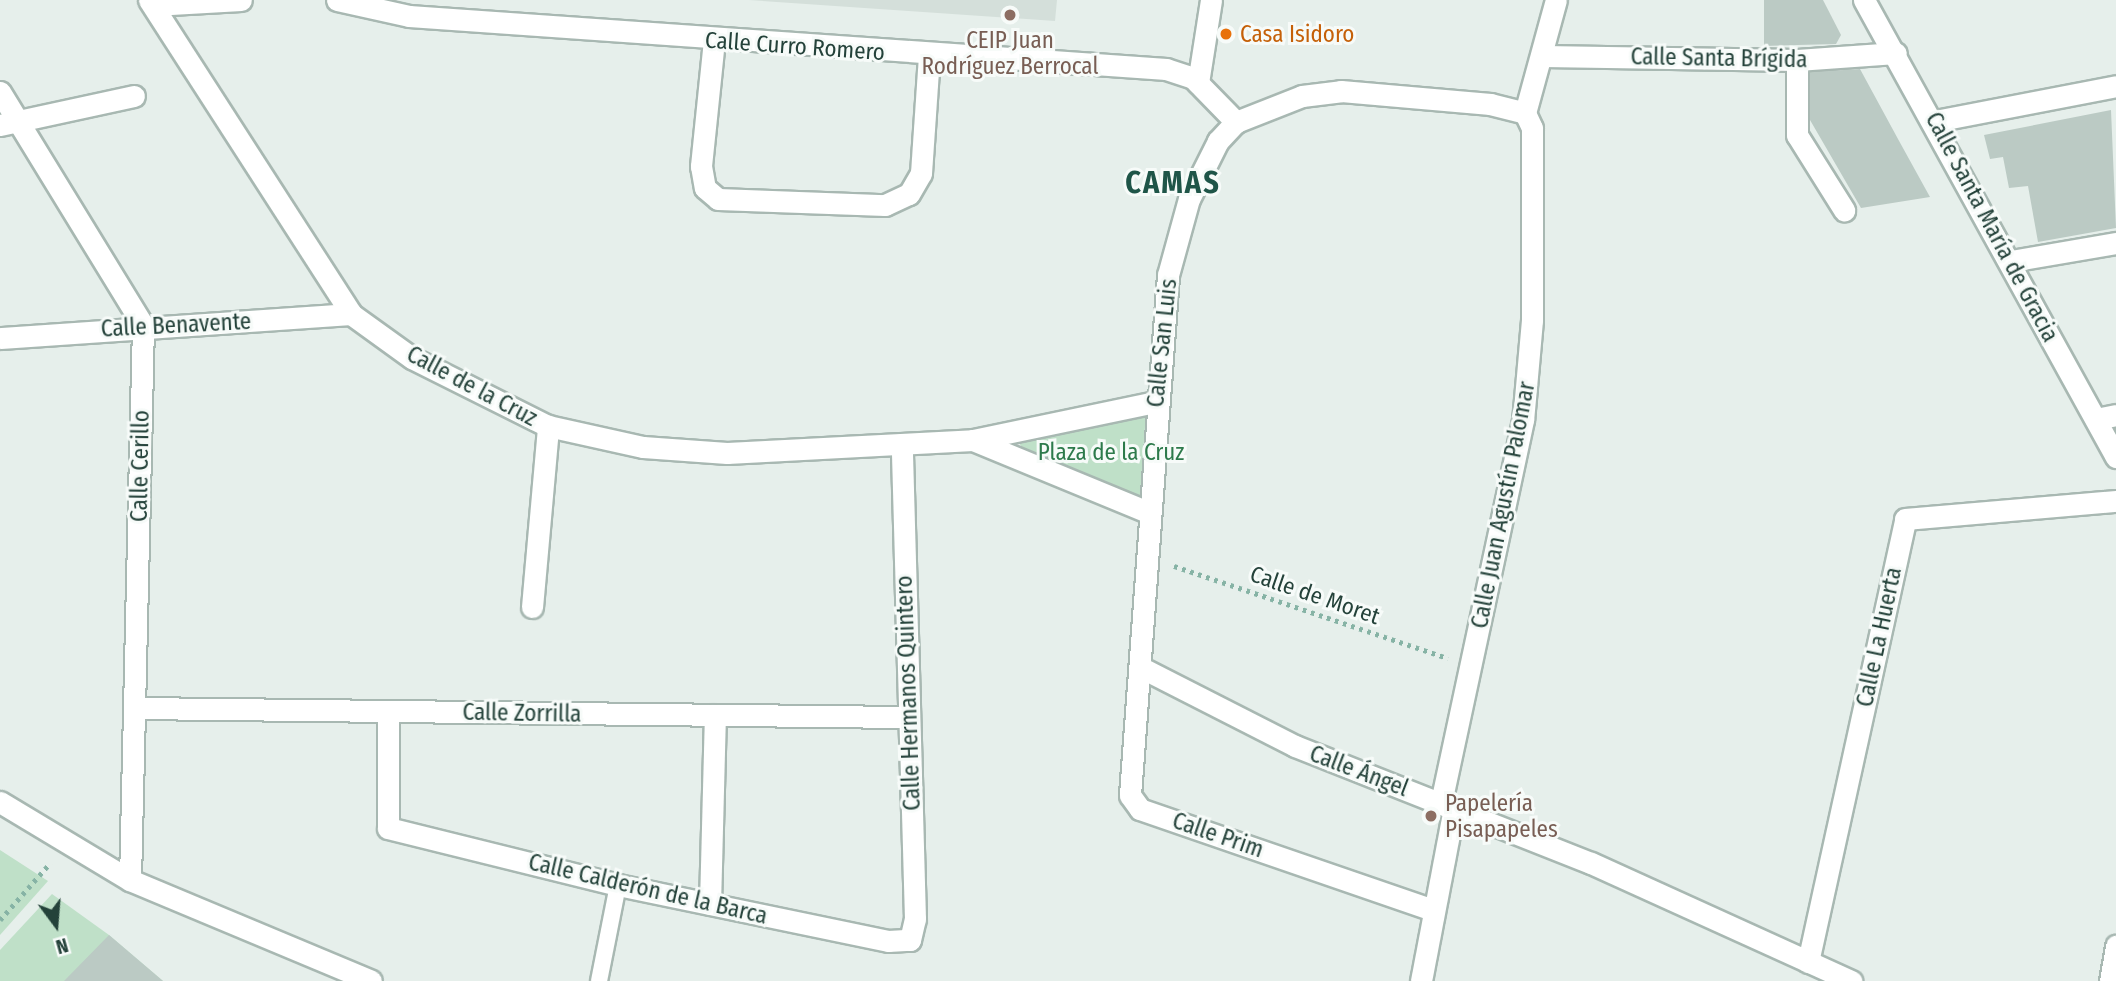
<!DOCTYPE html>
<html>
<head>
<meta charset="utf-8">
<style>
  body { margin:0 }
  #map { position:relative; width:2116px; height:981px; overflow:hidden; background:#e6efeb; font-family:"Fira Sans Condensed",sans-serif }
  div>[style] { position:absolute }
  .built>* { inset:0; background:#d4dfda }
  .green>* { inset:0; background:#bfe0c8 }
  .building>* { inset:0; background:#bbcac4 }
  .path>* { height:4.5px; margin-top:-2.25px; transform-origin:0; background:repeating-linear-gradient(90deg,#86b3a5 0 3.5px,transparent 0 8.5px) }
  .roads { filter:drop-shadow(2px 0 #a8b8b2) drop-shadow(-2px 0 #a8b8b2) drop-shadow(0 2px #a8b8b2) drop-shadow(0 -2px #a8b8b2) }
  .service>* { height:16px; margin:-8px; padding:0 8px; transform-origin:8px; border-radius:8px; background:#fff }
  .pedestrian>* { height:21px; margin:-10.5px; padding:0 10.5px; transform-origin:10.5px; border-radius:10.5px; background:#fff }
  .minor>* { height:21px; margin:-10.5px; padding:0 10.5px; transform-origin:10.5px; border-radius:10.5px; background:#fff }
  .tertiary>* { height:21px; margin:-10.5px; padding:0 10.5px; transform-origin:10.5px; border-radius:10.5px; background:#fff }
  .dots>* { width:19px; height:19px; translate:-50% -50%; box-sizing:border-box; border:4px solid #f7fbf9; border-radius:50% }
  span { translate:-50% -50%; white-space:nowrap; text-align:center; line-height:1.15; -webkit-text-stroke:6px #f7fbf9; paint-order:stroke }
  .food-label { font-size:23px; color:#c56008 }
  .left { translate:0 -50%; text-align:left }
  .education-label { font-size:23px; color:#785e54 }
  .street-label { font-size:23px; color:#24423a }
  .park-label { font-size:23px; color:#2d7a4b }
  .district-label { font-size:30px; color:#1f5548; font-weight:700; letter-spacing:2px }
  .north { position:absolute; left:21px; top:890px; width:70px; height:70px; -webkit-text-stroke:5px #f7fbf9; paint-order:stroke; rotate:164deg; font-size:19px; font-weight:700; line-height:28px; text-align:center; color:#24423a }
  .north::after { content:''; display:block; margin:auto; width:24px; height:32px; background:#24423a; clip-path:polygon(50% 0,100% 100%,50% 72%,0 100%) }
</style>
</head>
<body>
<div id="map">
  <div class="built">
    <div style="clip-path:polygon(749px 0,1057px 0,1055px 21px)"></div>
  </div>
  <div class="green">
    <div style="clip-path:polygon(1146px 413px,1140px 497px,1026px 453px,1019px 443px)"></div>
    <div style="clip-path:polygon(0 850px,48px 881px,0 935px)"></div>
    <div style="clip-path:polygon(52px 894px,109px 935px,163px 981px,0 981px,0 950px)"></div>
  </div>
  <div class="building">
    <div style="clip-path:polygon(1764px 0,1823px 0,1841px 35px,1836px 44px,1764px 46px)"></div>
    <div style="clip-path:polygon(1860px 69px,1898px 139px,1930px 197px,1861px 208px,1810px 120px,1810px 72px)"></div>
    <div style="clip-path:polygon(2111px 110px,2116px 228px,2038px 242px,2028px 186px,2009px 188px,2003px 157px,1990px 159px,1984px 135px)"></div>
    <div style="clip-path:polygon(109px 935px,163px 981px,64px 981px)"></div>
  </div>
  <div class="path">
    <div style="left:1174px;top:566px;width:289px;rotate:18.6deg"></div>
    <div style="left:0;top:920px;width:76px;rotate:-48.7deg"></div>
  </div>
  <div class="roads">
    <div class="service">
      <div style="left:599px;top:981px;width:98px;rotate:-78.8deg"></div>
    </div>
    <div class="pedestrian">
      <div style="left:1543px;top:56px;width:254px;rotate:0.9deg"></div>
      <div style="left:1797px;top:60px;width:99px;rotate:-4deg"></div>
      <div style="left:1797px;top:60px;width:75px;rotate:90deg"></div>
      <div style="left:1797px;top:135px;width:89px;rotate:57.9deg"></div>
      <div style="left:1525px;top:113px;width:117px;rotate:-74.7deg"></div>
      <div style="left:532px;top:607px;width:182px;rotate:-84.9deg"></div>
    </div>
    <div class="minor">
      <div style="left:149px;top:0;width:373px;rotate:57.2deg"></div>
      <div style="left:351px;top:314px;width:75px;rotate:35.8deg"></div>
      <div style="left:412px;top:358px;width:152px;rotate:26.6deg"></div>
      <div style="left:548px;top:426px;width:97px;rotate:12.5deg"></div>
      <div style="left:643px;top:447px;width:84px;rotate:4.1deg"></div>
      <div style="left:727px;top:453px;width:246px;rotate:-3deg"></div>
      <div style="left:973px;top:440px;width:186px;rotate:-11.8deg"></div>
      <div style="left:337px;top:0;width:74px;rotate:12.5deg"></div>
      <div style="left:409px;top:16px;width:759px;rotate:4deg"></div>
      <div style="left:1166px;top:69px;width:28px;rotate:18deg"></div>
      <div style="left:1193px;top:78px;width:62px;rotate:45.7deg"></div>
      <div style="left:153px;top:5px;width:88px;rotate:-3.3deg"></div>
      <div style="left:714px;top:40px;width:127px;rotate:95.9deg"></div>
      <div style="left:701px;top:166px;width:22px;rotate:80deg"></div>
      <div style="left:705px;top:188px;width:17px;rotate:40deg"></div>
      <div style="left:718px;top:199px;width:167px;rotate:2.1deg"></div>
      <div style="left:885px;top:205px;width:26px;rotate:-25deg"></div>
      <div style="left:909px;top:194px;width:24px;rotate:-60deg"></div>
      <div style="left:921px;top:173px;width:118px;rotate:-86.1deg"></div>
      <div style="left:1198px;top:83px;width:84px;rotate:-81.1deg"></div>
      <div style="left:0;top:92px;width:273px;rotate:58.5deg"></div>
      <div style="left:143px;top:325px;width:555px;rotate:91.34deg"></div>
      <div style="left:1935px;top:121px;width:184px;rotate:-10.9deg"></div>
      <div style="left:0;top:125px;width:137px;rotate:-12.2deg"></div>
      <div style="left:2011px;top:261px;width:107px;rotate:-9.7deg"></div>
      <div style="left:0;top:338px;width:352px;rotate:-3.9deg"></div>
      <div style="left:2096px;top:419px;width:20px;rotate:-11deg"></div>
      <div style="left:973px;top:440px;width:189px;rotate:22.4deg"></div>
      <div style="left:1140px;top:667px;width:174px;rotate:27deg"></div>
      <div style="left:1295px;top:746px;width:318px;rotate:21.6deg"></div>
      <div style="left:1591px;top:863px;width:286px;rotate:24.4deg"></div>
      <div style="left:135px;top:708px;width:773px;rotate:0.67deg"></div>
      <div style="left:388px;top:712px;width:116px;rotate:90deg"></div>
      <div style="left:388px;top:828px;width:237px;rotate:13.9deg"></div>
      <div style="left:618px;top:885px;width:276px;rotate:11.7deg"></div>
      <div style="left:888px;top:941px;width:22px;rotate:-3deg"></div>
      <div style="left:910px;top:940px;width:22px;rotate:-77deg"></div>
      <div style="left:915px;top:919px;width:475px;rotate:-91.6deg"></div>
      <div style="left:0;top:802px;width:152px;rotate:31deg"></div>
      <div style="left:130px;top:880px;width:261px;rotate:22.7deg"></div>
      <div style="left:710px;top:904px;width:189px;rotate:-88.5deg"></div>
      <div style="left:1433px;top:910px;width:310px;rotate:-161deg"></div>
      <div style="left:1140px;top:809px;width:17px;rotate:-126deg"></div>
      <div style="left:1130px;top:795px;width:521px;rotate:-85.82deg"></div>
      <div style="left:1168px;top:275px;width:79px;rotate:-74.6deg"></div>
      <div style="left:1189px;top:199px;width:65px;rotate:-63.4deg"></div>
      <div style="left:1218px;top:141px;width:26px;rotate:-47deg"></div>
      <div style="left:1236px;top:122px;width:71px;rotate:-21.5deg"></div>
      <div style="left:1302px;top:96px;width:39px;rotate:-7deg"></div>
      <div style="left:1341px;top:91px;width:150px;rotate:5deg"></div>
      <div style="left:1490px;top:104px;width:36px;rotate:14deg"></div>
      <div style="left:1525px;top:113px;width:17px;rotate:65deg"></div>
      <div style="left:1532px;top:128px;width:192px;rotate:90deg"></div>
      <div style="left:1532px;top:320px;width:100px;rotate:95.1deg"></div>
      <div style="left:1523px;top:420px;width:391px;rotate:102.1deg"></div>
      <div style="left:1808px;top:962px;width:453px;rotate:-77.6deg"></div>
      <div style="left:1905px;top:519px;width:212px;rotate:-4.9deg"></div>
      <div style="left:1421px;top:981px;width:176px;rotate:-79.2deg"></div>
      <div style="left:2110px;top:981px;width:36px;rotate:-80deg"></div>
    </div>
    <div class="tertiary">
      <div style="left:1864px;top:0;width:522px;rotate:61.13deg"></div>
    </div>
  </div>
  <div class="dots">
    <div style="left:1010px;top:15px;background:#8d6e63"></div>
    <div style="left:1226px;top:34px;background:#e8710a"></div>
    <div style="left:1431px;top:816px;background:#8d6e63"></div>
  </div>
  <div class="food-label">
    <span class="left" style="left:1240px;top:34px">Casa Isidoro</span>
  </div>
  <div class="education-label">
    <span style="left:1010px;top:53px">CEIP Juan<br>Rodríguez Berrocal</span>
    <span class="left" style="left:1445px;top:816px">Papelería<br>Pisapapeles</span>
  </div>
  <div class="street-label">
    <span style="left:795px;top:46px;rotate:4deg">Calle Curro Romero</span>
    <span style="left:1719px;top:58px;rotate:1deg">Calle Santa Brígida</span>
    <span style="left:1992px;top:227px;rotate:62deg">Calle Santa María de Gracia</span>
    <span style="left:176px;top:325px;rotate:-3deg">Calle Benavente</span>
    <span style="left:1162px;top:343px;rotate:-84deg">Calle San Luis</span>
    <span style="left:472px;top:386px;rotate:28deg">Calle de la Cruz</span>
    <span style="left:140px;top:466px;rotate:-89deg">Calle Cerillo</span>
    <span style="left:1503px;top:505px;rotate:-79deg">Calle Juan Agustín Palomar</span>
    <span style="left:1315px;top:595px;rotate:19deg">Calle de Moret</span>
    <span style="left:1879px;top:637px;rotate:-78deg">Calle La Huerta</span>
    <span style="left:908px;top:693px;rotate:-92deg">Calle Hermanos Quintero</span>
    <span style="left:522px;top:713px;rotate:1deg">Calle Zorrilla</span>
    <span style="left:1359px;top:771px;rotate:21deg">Calle Ángel</span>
    <span style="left:1218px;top:835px;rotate:19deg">Calle Prim</span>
    <span style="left:648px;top:889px;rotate:13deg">Calle Calderón de la Barca</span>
  </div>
  <div class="park-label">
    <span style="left:1111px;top:452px">Plaza de la Cruz</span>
  </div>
  <div class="district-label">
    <span style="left:1173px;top:183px">CAMAS</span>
  </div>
  <div class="north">N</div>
</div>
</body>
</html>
